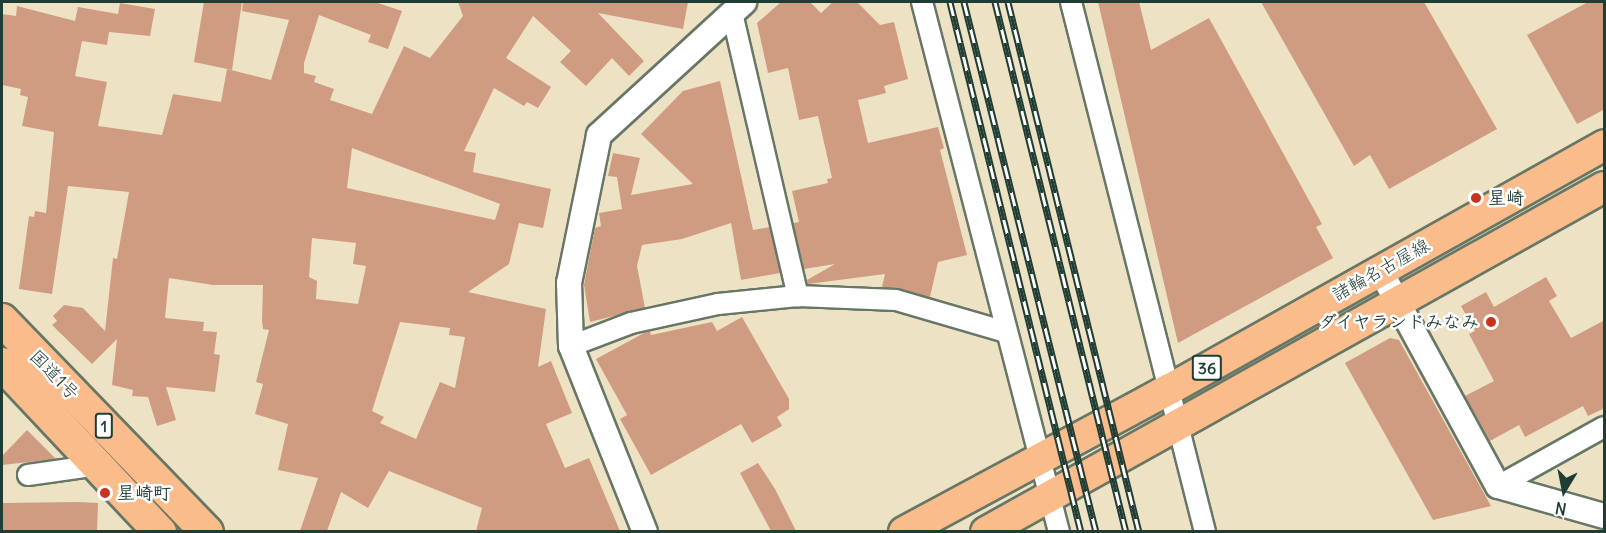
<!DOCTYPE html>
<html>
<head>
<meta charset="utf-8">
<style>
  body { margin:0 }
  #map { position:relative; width:1606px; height:533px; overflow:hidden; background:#eee2c4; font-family:Delius,"Klee One",sans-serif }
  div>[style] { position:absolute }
  .building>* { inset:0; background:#d09c81 }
  .roads { filter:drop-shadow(2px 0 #677766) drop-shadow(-2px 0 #677766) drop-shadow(0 2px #677766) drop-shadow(0 -2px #677766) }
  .minor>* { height:20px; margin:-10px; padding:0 10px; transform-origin:10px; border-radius:10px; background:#fff }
  .tertiary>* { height:24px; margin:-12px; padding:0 12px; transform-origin:12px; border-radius:12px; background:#fff }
  .primary>* { height:30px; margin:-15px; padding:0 15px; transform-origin:15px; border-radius:15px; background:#fabc8b }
  .trunk>* { height:32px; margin:-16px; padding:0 16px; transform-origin:16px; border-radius:16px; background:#fabc8b }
  .rail>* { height:7px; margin-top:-3.5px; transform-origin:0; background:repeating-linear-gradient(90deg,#fff 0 14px,#1f3d34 0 28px); box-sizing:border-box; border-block:2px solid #1f3d34 }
  .dots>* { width:16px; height:16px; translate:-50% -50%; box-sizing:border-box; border:3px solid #fff; border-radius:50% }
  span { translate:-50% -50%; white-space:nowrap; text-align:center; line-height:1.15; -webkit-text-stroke:5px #fff; paint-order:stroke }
  .shield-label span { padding:2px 4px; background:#fff; border:2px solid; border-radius:4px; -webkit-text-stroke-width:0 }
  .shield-label { font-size:16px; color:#1f3d34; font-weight:700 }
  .poi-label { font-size:18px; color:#1f3d34; font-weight:700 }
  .left { translate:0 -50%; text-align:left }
  .right { translate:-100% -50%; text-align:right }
  .street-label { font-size:18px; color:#1f3d34 }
  .frame { position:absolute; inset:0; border:3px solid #1f3d34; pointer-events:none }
  .north { position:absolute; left:1534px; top:461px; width:60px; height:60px; -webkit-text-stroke:4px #fff; paint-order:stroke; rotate:190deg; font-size:16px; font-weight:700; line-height:24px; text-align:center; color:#1f3d34 }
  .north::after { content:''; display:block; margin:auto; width:21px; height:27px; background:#1f3d34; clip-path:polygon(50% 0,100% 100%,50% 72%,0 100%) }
</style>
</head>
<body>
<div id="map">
  <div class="building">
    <div style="clip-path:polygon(204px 2px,242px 2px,232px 70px,194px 62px)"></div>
    <div style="clip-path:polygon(evenodd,243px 2px,375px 2px,402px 11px,388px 49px,368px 42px,371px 35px,319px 15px,304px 63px,304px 73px,316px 76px,314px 82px,334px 89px,330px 100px,372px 114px,404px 46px,430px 58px,463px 16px,458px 2px,688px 2px,683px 29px,598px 13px,644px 61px,629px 76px,612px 58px,586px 86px,560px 62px,571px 51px,533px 16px,506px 58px,551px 87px,538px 108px,527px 102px,524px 106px,494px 88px,464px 151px,476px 153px,473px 172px,551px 189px,543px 228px,519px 223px,509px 264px,468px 292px,546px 309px,538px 367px,551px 361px,572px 413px,546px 424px,565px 468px,589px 458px,620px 531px,476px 531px,482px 508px,389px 471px,368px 508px,341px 492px,327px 531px,300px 531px,318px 478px,278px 470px,288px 424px,255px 414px,263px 384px,256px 382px,269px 330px,263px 329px,262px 321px,263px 285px,213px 285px,169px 278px,165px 318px,204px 322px,203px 331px,217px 332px,214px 354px,220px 355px,215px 392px,166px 387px,176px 420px,157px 426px,148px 397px,132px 396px,133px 390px,112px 385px,117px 339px,92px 364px,52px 325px,57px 321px,53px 316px,64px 305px,83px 308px,105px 331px,113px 258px,117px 259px,129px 192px,68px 186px,52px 294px,19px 289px,29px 216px,34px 217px,35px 211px,46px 213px,54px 132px,22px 126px,28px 97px,20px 95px,21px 89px,2px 85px,2px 14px,16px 16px,17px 6px,75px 21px,78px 7px,118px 14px,120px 3px,155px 9px,150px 36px,109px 32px,107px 45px,82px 41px,75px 76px,107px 82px,98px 126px,162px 135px,173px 94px,221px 102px,227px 69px,271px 80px,289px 20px,242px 11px,243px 2px,352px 148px,500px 204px,495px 220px,347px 188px,352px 148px,243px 2px,312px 238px,356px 243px,353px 264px,366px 266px,358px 304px,316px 299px,317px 281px,309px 277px,312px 238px,243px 2px,400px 322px,450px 328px,449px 335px,465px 337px,455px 388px,440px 382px,416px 439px,380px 423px,384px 417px,372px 411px,400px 322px)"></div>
    <div style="clip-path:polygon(781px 2px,810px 2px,821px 13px,833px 2px,857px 2px,880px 25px,894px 22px,908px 79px,884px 86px,886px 93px,858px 100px,868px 143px,938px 127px,944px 148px,940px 150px,967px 255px,938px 262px,930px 297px,882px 287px,885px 274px,808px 284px,807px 280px,835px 264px,804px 269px,793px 223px,799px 222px,792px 191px,828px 183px,827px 179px,832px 178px,818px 116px,799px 120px,788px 68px,768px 73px,757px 23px)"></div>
    <div style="clip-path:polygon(1098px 2px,1139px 2px,1151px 50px,1209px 18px,1322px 224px,1316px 227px,1333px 258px,1178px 343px)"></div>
    <div style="clip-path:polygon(1261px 2px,1424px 2px,1497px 129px,1389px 189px,1370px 155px,1354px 166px)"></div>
    <div style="clip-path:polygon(1588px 2px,1605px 2px,1605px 109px,1577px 124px,1527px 35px)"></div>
    <div style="clip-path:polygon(720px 81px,753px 230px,770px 227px,780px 273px,741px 280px,731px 223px,682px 239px,642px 245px,637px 266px,645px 308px,590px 322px,584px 285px,595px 228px,601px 226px,599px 213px,622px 209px,617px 177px,608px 176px,613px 153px,640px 158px,631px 195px,693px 184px,641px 134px,683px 91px)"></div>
    <div style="clip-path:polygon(1546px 277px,1557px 296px,1549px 301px,1571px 338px,1605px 320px,1605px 408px,1588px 416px,1583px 406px,1525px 437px,1519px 425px,1490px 441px,1465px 396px,1494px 381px,1469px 334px,1475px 331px,1461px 306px,1486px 292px,1494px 307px)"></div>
    <div style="clip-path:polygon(742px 317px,789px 399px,789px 409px,777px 417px,782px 426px,752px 443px,741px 424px,651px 475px,620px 419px,627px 415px,596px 359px,644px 333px,650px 331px,651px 335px,712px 322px,717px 331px)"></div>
    <div style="clip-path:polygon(1390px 338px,1399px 340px,1491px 506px,1433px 520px,1345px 363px)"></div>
    <div style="clip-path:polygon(27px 430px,56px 459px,2px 465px,2px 456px)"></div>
    <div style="clip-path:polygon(758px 463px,775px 489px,796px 531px,771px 531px,740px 473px)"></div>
    <div style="clip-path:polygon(77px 502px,98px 503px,97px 531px,2px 531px,2px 503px)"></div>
  </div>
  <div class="roads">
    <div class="minor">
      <div style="left:922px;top:2px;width:547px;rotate:75.51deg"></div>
      <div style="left:1071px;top:2px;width:547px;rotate:75.81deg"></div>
      <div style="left:732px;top:13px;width:291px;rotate:76.9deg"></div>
      <div style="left:571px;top:346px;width:64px;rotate:-21deg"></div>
      <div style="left:631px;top:323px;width:89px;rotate:-12.3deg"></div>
      <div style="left:718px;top:304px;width:80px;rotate:-5.7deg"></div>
      <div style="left:798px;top:296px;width:98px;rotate:2.3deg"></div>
      <div style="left:896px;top:300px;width:115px;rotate:16.2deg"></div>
      <div style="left:28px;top:475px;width:71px;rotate:-8.1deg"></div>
      <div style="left:1498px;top:486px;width:121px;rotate:-29.1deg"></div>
    </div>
    <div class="tertiary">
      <div style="left:1380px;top:270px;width:246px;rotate:61.4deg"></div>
      <div style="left:1498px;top:486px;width:110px;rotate:15.8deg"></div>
      <div style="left:645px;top:532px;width:200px;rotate:-111.7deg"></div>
      <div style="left:571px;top:346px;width:63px;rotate:-91.8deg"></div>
      <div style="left:569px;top:283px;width:151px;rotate:-78.5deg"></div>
      <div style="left:599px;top:135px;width:197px;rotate:-42.5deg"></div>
    </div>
    <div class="primary">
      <div style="left:904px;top:532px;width:302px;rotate:-28.3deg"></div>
      <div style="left:1170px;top:389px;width:498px;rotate:-29.3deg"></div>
      <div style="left:986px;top:532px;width:708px;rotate:-29.17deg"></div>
    </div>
    <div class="trunk">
      <div style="left:2px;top:320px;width:295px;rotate:46deg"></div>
      <div style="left:2px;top:364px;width:231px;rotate:46.8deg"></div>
    </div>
  </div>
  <div class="rail">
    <div style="left:950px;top:2px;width:546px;rotate:76.12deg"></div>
    <div style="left:964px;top:2px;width:546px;rotate:76.01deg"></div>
    <div style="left:995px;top:2px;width:546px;rotate:76.12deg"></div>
    <div style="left:1008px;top:2px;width:546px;rotate:76.12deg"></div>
  </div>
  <div class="dots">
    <div style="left:1476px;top:198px;background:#c8321e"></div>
    <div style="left:1491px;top:322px;background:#c8321e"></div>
    <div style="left:105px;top:493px;background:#c8321e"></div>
  </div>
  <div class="shield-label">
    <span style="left:1207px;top:368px">36</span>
    <span style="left:104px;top:426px">1</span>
  </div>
  <div class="poi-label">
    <span class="left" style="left:1488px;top:198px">星崎</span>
    <span class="right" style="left:1479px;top:322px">ダイヤランドみなみ</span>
    <span class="left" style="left:117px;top:493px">星崎町</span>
  </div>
  <div class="street-label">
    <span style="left:1381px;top:270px;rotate:-29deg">諸輪名古屋線</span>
    <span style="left:54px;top:375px;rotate:46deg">国道1号</span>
  </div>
  <div class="frame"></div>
  <div class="north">N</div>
</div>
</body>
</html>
